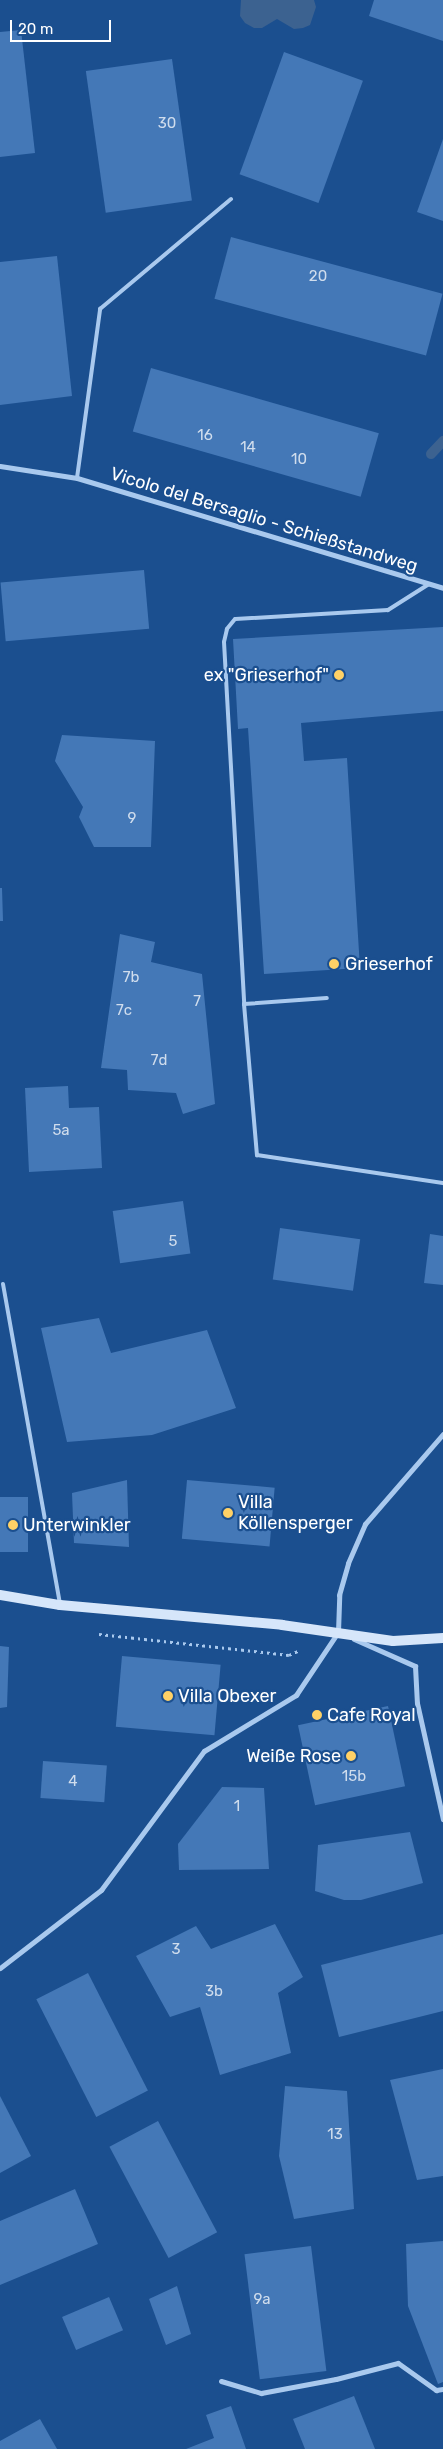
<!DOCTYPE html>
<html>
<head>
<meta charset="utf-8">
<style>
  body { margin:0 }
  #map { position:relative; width:443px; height:2449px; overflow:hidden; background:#1b4f8f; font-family:Rubik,sans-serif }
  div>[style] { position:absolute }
  .water>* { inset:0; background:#3c6290 }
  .stream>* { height:10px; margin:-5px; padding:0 5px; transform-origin:5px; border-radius:5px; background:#3c6290 }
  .building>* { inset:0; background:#4478b7; transform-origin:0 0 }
  .path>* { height:3px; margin-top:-1.5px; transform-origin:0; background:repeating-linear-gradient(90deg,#a9c9ee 0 2.5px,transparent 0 6.5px) }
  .service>* { height:4px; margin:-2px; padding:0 2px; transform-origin:2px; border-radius:2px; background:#a9c9ee }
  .minor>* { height:5px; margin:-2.5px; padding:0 2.5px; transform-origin:2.5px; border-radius:2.5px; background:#a9c9ee }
  .secondary>* { height:10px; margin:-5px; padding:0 5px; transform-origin:5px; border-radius:5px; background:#d6e6fa }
  .dots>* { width:14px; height:14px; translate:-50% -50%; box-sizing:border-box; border:2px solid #1b4f8f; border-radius:50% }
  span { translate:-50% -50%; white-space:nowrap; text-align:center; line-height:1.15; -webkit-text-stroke:4.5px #1b4f8f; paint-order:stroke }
  .number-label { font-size:15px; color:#d0dded }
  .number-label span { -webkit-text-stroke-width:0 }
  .street-label { font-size:18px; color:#fff }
  .poi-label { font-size:18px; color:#fff }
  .right { translate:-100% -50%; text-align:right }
  .left { translate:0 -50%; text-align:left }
  .scale { position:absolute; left:10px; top:20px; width:101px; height:22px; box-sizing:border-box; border:2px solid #fff; border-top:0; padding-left:6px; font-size:15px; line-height:18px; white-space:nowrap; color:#fff; -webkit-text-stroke:4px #1b4f8f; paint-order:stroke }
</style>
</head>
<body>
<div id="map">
  <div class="water">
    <div style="clip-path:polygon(241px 0,314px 0,316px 7px,310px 25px,303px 28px,294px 29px,277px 19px,262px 28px,254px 28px,245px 23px,240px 16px)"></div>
  </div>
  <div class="stream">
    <div style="left:431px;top:454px;width:18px;rotate:-47deg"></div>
  </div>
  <div class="building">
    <div style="clip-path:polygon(374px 0,443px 0,443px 41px,369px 16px)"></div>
    <div style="clip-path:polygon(21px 30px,35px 153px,0 157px,0 32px)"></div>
    <div style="left:284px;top:52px;width:84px;height:130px;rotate:20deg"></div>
    <div style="left:172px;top:59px;width:143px;height:87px;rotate:82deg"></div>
    <div style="clip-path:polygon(443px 139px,443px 221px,417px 212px)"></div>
    <div style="left:231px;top:237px;width:219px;height:64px;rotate:15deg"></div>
    <div style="clip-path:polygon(57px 256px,72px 396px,0 405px,0 262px)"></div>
    <div style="left:151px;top:368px;width:237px;height:66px;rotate:16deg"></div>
    <div style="left:144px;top:570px;width:59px;height:144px;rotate:85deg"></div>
    <div style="clip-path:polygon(443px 627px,443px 711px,301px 723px,304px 761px,347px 758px,360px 968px,264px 974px,248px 728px,238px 729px,233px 639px)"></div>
    <div style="clip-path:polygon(62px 735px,155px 741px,151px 847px,94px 847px,79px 817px,83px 807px,55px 761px)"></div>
    <div style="clip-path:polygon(0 888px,2px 888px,3px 921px,0 921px)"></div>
    <div style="clip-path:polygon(120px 934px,155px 942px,151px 962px,202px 974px,215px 1104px,183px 1114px,176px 1093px,128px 1090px,127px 1070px,101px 1068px)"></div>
    <div style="clip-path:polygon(68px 1086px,69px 1108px,99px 1107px,102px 1168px,29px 1172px,25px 1088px)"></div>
    <div style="left:183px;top:1201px;width:53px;height:71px;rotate:82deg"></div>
    <div style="left:280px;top:1228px;width:81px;height:52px;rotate:8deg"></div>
    <div style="clip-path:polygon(430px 1234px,443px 1236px,443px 1285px,424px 1283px)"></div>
    <div style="clip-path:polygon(99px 1318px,111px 1353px,207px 1330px,236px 1408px,152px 1435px,67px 1442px,41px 1328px)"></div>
    <div style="clip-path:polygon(127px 1480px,129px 1547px,74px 1543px,72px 1493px)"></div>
    <div style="left:187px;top:1480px;width:88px;height:59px;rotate:5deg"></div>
    <div style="left:0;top:1497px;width:28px;height:55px"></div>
    <div style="clip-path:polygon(0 1646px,9px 1647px,7px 1707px,0 1708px)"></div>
    <div style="left:122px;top:1656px;width:99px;height:71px;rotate:5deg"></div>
    <div style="left:388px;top:1706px;width:82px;height:92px;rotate:78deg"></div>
    <div style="left:43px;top:1761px;width:64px;height:37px;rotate:4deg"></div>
    <div style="clip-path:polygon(222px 1787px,264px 1788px,269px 1869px,179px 1870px,178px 1844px)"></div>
    <div style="clip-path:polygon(410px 1832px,423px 1883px,361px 1900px,344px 1900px,315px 1891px,318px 1845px)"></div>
    <div style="clip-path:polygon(275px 1924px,303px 1977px,278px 1993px,291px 2053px,220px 2075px,200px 2007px,170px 2017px,136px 1956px,196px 1926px,211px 1949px)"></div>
    <div style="clip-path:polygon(443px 1934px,443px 2011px,339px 2037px,321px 1965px)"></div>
    <div style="left:88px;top:1973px;width:132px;height:58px;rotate:63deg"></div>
    <div style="clip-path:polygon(443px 2069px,443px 2176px,417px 2180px,390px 2080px)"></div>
    <div style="clip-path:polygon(285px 2086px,347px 2091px,354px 2209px,294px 2219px,279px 2156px)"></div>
    <div style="clip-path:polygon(0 2096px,31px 2156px,0 2173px)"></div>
    <div style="left:158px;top:2121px;width:126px;height:55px;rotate:62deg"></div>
    <div style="clip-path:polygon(75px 2189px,98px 2244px,0 2285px,0 2221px)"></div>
    <div style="clip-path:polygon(443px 2241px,443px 2382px,438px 2384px,408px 2306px,406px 2244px)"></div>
    <div style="left:311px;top:2246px;width:126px;height:67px;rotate:83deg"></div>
    <div style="clip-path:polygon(177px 2286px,191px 2334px,166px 2345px,149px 2299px)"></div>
    <div style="left:109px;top:2297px;width:36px;height:51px;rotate:67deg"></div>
    <div style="clip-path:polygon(354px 2396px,375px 2449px,305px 2449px,293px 2419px)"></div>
    <div style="clip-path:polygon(231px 2406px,246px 2449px,186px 2449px,214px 2438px,206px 2415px)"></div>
    <div style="clip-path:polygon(40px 2419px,57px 2449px,0 2449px,0 2441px)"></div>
  </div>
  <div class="path">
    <div style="left:99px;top:1634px;width:191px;rotate:6.3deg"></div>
    <div style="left:289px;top:1655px;width:10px;rotate:-24deg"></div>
  </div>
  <div class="service">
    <div style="left:77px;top:478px;width:171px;rotate:-82.2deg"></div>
    <div style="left:100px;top:309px;width:171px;rotate:-40deg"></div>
    <div style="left:429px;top:584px;width:49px;rotate:147.6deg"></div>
    <div style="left:388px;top:610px;width:153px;rotate:176.6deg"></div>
    <div style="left:235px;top:619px;width:13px;rotate:129deg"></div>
    <div style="left:227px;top:629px;width:13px;rotate:103deg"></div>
    <div style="left:224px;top:642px;width:363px;rotate:86.8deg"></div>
    <div style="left:244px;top:1004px;width:152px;rotate:85.1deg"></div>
    <div style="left:257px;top:1155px;width:188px;rotate:8.6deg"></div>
    <div style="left:244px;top:1004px;width:83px;rotate:-4.1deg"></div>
    <div style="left:3px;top:1284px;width:325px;rotate:79.9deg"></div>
  </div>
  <div class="minor">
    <div style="left:0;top:466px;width:78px;rotate:8.9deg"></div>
    <div style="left:77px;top:478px;width:382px;rotate:16.7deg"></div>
    <div style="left:338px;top:1632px;width:37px;rotate:-88deg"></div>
    <div style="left:339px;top:1595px;width:33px;rotate:-74deg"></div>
    <div style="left:348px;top:1563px;width:43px;rotate:-66.4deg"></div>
    <div style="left:365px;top:1524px;width:119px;rotate:-49.1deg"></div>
    <div style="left:354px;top:1639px;width:67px;rotate:23.9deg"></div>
    <div style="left:415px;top:1666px;width:37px;rotate:87deg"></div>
    <div style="left:417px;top:1703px;width:119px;rotate:77.4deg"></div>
    <div style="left:0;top:1968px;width:128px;rotate:-37.7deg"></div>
    <div style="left:101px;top:1890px;width:173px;rotate:-53.5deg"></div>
    <div style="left:204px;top:1751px;width:108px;rotate:-31.3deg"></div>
    <div style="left:296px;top:1695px;width:76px;rotate:-56.3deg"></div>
    <div style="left:221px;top:2381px;width:42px;rotate:16.7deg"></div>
    <div style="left:261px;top:2393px;width:76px;rotate:-10.6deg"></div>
    <div style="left:336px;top:2379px;width:64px;rotate:-14.5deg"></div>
    <div style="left:398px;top:2363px;width:47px;rotate:35.4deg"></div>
    <div style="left:436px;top:2390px;width:7px;rotate:-8deg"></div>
  </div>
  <div class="secondary">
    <div style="left:0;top:1595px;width:61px;rotate:9.5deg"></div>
    <div style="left:60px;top:1605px;width:223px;rotate:5.1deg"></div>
    <div style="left:282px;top:1625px;width:112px;rotate:8.2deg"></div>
    <div style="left:393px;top:1641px;width:50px;rotate:-3.4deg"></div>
  </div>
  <div class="dots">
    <div style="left:339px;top:675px;background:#ffd166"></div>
    <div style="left:334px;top:964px;background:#ffd166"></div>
    <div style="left:228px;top:1513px;background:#ffd166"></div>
    <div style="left:13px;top:1525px;background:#ffd166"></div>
    <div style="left:168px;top:1696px;background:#ffd166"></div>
    <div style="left:317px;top:1715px;background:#ffd166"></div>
    <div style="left:351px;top:1756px;background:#ffd166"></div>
  </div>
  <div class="number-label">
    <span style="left:167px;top:124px">30</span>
    <span style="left:318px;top:277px">20</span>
    <span style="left:205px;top:436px">16</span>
    <span style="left:248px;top:448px">14</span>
    <span style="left:299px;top:460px">10</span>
    <span style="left:132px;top:819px">9</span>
    <span style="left:131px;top:978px">7b</span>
    <span style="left:197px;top:1002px">7</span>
    <span style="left:124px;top:1011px">7c</span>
    <span style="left:159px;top:1061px">7d</span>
    <span style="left:61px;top:1131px">5a</span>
    <span style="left:173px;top:1242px">5</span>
    <span style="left:354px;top:1777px">15b</span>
    <span style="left:73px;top:1782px">4</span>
    <span style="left:237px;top:1807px">1</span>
    <span style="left:176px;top:1950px">3</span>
    <span style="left:214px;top:1992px">3b</span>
    <span style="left:335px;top:2135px">13</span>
    <span style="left:262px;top:2300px">9a</span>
  </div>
  <div class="street-label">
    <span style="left:264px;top:520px;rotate:17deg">Vicolo del Bersaglio - Schießstandweg</span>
  </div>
  <div class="poi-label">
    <span class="right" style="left:329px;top:675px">ex "Grieserhof"</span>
    <span class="left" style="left:345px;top:964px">Grieserhof</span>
    <span class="left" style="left:238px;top:1513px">Villa<br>Köllensperger</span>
    <span class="left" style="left:23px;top:1525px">Unterwinkler</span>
    <span class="left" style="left:178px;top:1696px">Villa Obexer</span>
    <span class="left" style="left:327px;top:1715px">Cafe Royal</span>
    <span class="right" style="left:341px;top:1756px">Weiße Rose</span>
  </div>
  <div class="scale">20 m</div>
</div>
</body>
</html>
